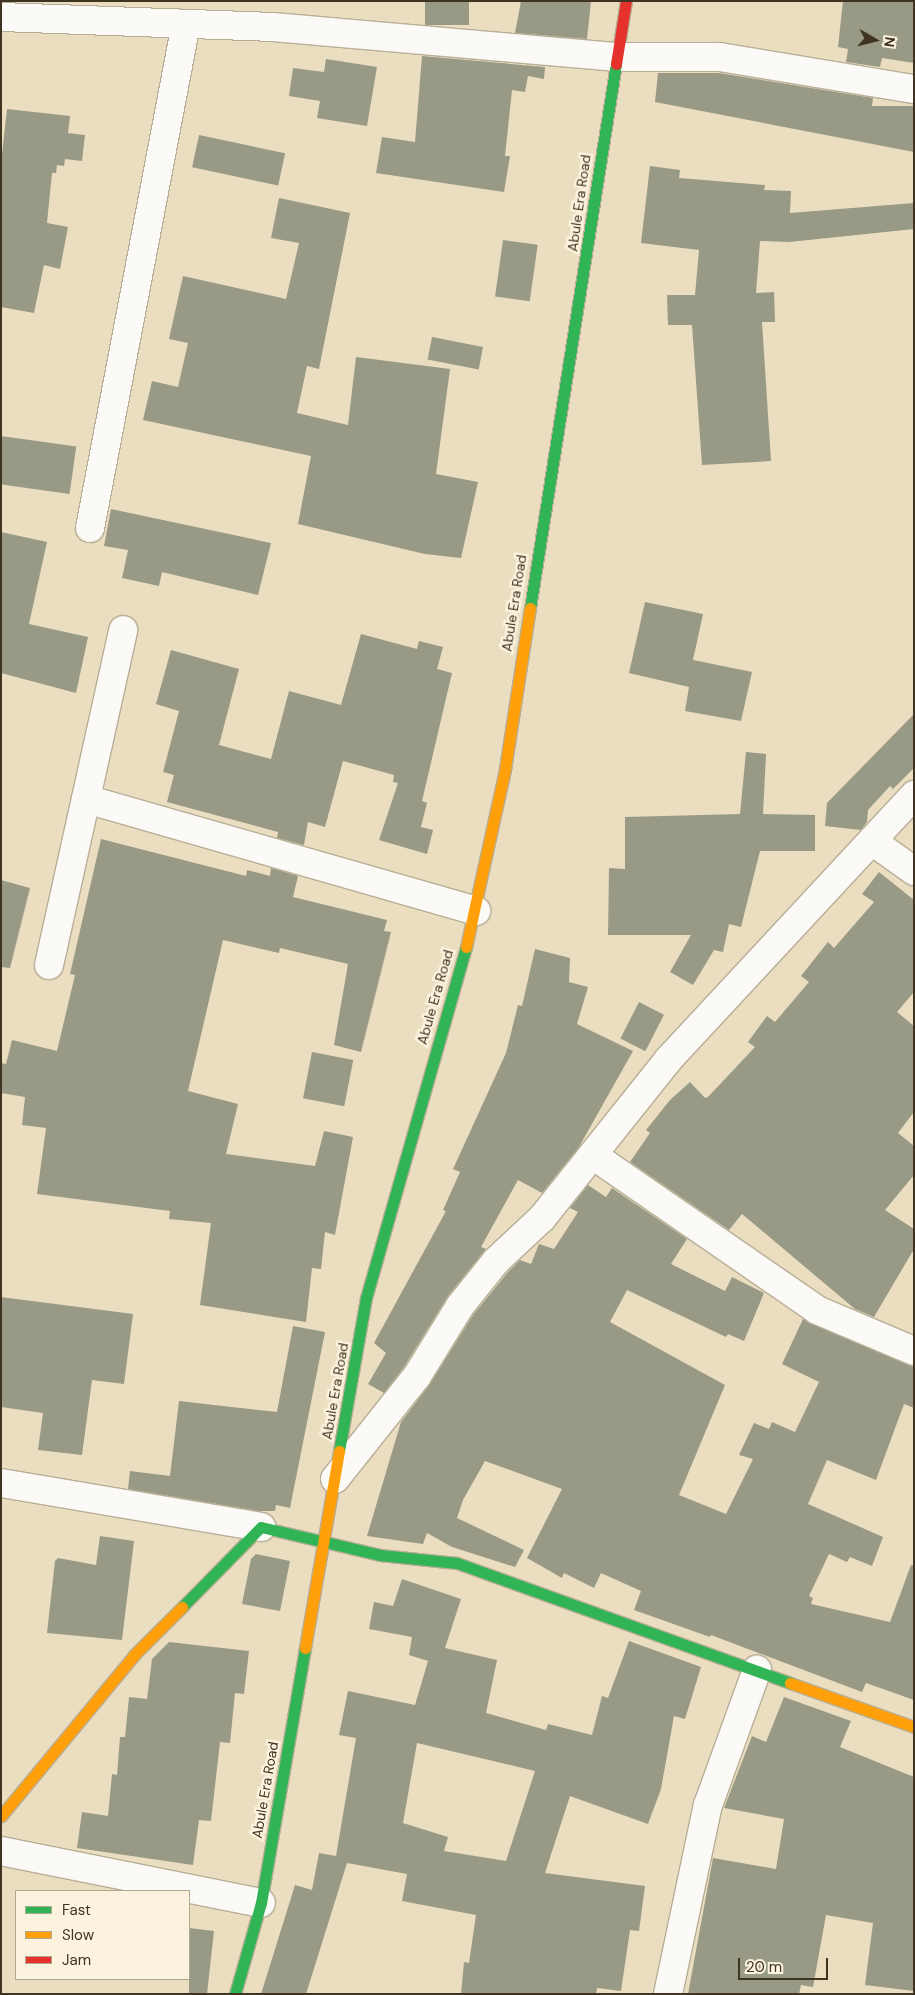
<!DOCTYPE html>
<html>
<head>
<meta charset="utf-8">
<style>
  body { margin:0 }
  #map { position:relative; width:915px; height:1995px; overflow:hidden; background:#eaddc0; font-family:"DM Sans",sans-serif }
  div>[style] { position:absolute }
  .building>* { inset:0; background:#999a86; transform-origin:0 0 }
  .roads { filter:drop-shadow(1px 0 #b8ae97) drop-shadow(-1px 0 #b8ae97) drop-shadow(0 1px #b8ae97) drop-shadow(0 -1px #b8ae97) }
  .street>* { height:28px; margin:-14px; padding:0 14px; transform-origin:14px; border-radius:14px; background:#fcfaf6 }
  .fast>* { height:11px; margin:-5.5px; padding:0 5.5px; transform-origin:5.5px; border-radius:5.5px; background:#30b455 }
  .slow>* { height:11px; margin:-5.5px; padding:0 5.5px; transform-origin:5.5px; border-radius:5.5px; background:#ff9f0a }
  .jam>* { height:11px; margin:-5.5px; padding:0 5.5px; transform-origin:5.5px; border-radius:5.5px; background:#e5322d }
  span { translate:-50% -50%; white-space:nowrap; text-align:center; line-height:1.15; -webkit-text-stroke:5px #fcf3de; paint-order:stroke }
  .street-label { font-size:14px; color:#3e341f }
  .frame { position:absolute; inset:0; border:2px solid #3e341f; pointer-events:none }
  .legend { position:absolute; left:15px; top:1890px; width:175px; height:90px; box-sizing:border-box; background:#fcf3de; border:1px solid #b0a792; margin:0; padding:6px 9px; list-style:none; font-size:15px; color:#3e341f }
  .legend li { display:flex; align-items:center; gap:10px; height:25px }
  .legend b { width:25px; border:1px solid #b0a792 }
  .north { position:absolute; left:850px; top:15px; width:50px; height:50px; -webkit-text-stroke:4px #fcf3de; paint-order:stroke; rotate:98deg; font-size:14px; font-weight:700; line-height:20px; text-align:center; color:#3e341f }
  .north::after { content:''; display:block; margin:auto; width:18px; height:22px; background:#3e341f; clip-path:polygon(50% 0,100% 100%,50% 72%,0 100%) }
  .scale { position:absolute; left:738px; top:1958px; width:90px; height:22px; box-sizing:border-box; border:2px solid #3e341f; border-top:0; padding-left:6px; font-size:15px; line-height:18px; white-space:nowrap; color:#3e341f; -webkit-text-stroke:4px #fcf3de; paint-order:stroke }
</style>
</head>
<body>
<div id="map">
  <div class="building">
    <div style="left:425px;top:1px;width:44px;height:24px"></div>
    <div style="clip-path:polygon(521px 1px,591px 1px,587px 39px,515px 33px)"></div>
    <div style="clip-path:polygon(843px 1px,914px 1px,914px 63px,882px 58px,880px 67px,846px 62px,848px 49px,838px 47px)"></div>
    <div style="clip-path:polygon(422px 56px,545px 67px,544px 79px,528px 76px,525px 92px,512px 90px,505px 156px,510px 156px,504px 192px,376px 173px,382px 137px,415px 142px)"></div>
    <div style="clip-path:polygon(326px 59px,377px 67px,367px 126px,317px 118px,320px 101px,289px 96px,293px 68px,324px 72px)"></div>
    <div style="clip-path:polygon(658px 73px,719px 73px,873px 98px,872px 106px,914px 106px,914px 152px,655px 102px)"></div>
    <div style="clip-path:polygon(7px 109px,70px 116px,68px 133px,85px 135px,82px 161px,65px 159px,64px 166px,57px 165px,56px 173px,52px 173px,47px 223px,68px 227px,60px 269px,44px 265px,34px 313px,1px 307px,1px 163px)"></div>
    <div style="left:199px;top:135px;width:88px;height:33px;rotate:12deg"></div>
    <div style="clip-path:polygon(650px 166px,680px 170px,679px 178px,765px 185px,764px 190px,791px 191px,790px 213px,914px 203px,914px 229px,789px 242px,760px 241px,756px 293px,774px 292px,775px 322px,762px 322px,771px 461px,702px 465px,692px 325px,668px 325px,667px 295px,695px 295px,699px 250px,641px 243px)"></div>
    <div style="clip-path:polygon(279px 198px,350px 213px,319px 369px,307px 366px,297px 413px,348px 425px,356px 357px,450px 369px,436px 474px,478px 482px,461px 558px,425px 554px,298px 524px,311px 456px,143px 420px,152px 381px,178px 387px,188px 343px,169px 339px,183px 276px,286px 299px,299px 243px,271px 238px)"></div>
    <div style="left:503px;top:240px;width:35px;height:57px;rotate:8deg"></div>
    <div style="left:432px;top:337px;width:52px;height:23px;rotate:11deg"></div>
    <div style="left:1px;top:436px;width:76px;height:48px;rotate:8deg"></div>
    <div style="clip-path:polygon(111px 509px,271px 543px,258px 595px,162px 572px,159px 586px,122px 578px,128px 550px,104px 546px)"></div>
    <div style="clip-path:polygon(1px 532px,47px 542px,29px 624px,88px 637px,76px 693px,1px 673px)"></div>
    <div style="clip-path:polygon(645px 602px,703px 614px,693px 660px,752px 672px,741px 721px,685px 711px,689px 687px,629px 673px)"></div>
    <div style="clip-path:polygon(361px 634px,417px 649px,419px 641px,443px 647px,437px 669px,452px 673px,422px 801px,427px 803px,421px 827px,433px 830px,427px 854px,379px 840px,398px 783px,393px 782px,394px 775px,343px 761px,325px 827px,308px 822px,304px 845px,277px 838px,278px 832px,167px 802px,174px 775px,163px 772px,179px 711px,156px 704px,171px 650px,239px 669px,219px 745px,271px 759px,289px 691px,341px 705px)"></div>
    <div style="clip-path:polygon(914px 714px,914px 768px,893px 789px,890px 786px,868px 810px,867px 822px,861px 830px,825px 826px,827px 803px)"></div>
    <div style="clip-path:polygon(746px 752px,766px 754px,763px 814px,815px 815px,815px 851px,760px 851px,741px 927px,729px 924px,723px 952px,714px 950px,693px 985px,670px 972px,691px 935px,608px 935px,609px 868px,625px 869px,625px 817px,740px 814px)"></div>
    <div style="clip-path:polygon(101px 839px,246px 876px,247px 870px,270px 876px,271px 868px,298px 876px,293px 897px,387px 920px,384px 931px,391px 932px,361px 1052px,334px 1045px,348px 964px,280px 948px,279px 953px,223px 940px,188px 1091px,238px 1104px,226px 1154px,315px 1166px,324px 1131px,353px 1137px,335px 1235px,325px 1232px,321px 1269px,312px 1268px,306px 1322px,200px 1305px,211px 1223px,169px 1219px,170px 1211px,37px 1194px,46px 1128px,22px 1125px,25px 1097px,1px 1093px,1px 1063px,6px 1064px,12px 1040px,57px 1051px,75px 975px,70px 974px)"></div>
    <div style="clip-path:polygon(879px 872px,914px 900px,914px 992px,897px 1012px,914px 1026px,914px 1112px,898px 1133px,914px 1146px,914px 1175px,885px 1210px,914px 1229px,914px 1249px,874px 1317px,855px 1309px,742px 1214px,729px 1230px,630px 1162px,650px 1133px,646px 1130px,670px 1100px,690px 1082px,705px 1098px,708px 1097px,755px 1047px,748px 1042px,767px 1016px,775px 1022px,809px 982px,801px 976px,828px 942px,834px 948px,874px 902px,862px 894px)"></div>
    <div style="clip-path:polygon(1px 880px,30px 888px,10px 968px,1px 967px)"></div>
    <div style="clip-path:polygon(535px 949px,570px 958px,569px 982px,588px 987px,577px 1024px,633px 1051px,579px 1147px,542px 1193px,518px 1180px,481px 1247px,486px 1249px,448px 1296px,404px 1367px,384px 1393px,368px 1384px,386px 1353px,374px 1343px,446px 1211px,443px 1210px,460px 1172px,453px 1169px,506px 1053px,518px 1005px,522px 1006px)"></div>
    <div style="left:639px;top:1002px;width:28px;height:41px;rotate:27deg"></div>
    <div style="left:312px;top:1052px;width:42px;height:47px;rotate:11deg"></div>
    <div style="clip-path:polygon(588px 1185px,606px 1197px,612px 1188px,687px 1239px,671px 1264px,725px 1291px,732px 1277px,764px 1293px,744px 1341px,728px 1334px,726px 1337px,627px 1290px,610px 1322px,725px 1385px,679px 1495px,726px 1514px,753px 1459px,739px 1455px,754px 1423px,769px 1429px,772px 1422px,795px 1432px,819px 1382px,782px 1364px,803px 1319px,914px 1367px,914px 1408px,904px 1404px,876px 1480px,827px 1460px,808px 1504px,883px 1537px,872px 1566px,850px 1557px,847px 1562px,829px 1554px,809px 1596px,813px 1598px,811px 1604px,890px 1622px,911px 1565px,914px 1565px,914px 1700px,866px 1683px,862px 1692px,711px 1635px,710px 1637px,634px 1610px,641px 1591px,601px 1573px,594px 1588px,564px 1573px,562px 1578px,527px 1558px,562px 1489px,485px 1461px,463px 1500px,457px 1518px,524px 1550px,515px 1567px,452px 1547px,427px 1533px,423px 1544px,367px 1536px,401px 1422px,430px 1384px,473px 1315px,508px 1272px,520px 1260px,531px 1264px,539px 1244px,554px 1249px,578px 1212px,570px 1208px)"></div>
    <div style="clip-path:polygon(1px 1297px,133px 1314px,124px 1384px,92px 1380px,82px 1455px,38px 1450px,43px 1413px,1px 1407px)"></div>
    <div style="clip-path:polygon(293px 1326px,325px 1332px,290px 1508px,276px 1505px,275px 1511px,259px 1511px,128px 1489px,130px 1471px,170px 1476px,179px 1401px,277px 1412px)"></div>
    <div style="clip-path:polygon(100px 1536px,134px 1541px,122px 1640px,47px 1633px,55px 1561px,58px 1558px,96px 1565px)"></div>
    <div style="clip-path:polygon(256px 1554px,290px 1561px,280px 1611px,242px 1604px,251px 1559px)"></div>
    <div style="clip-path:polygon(evenodd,402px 1579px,461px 1599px,445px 1648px,497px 1660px,486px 1713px,546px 1730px,548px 1724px,592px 1735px,602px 1696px,608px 1698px,629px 1641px,701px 1667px,685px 1719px,674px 1716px,661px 1789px,648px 1824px,570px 1796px,545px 1873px,645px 1886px,639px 1931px,630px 1930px,621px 1991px,597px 1988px,596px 1994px,461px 1994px,464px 1962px,469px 1963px,476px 1915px,402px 1901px,407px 1874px,347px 1863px,306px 1994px,261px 1994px,295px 1885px,312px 1890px,319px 1853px,336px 1856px,356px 1738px,339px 1735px,348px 1691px,415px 1705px,428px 1661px,409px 1655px,412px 1637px,369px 1629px,374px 1602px,393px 1606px,402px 1579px,417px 1743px,535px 1771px,506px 1861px,444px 1851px,448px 1837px,403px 1823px,417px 1743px)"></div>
    <div style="clip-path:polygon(169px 1642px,249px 1651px,244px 1694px,235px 1693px,230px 1743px,220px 1742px,211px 1821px,199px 1820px,193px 1865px,77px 1848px,82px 1812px,108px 1816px,112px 1774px,117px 1775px,120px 1737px,125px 1737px,129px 1697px,147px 1699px,152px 1659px)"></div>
    <div style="clip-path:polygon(784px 1697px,851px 1721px,840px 1747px,914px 1777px,914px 1991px,865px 1985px,873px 1923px,826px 1915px,813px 1987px,801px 1985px,799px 1994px,688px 1994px,713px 1858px,776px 1869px,784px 1819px,724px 1808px,752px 1736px,766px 1742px)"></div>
    <div style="clip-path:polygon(189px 1928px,214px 1931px,207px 1994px,189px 1994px)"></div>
  </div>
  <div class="roads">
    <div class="street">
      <div style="left:1px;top:17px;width:272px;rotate:2.1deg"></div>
      <div style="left:273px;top:27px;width:343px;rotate:5deg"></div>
      <div style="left:615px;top:57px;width:105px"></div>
      <div style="left:720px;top:57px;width:197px;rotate:9.4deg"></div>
      <div style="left:90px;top:528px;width:513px;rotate:-79.22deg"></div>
      <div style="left:86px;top:799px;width:406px;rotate:16deg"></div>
      <div style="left:872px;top:841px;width:52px;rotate:35.5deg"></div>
      <div style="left:49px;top:965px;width:343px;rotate:-77.5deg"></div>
      <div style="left:594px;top:1156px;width:271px;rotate:34.6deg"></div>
      <div style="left:817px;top:1310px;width:105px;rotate:22.9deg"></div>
      <div style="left:335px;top:1479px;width:132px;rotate:-51.5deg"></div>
      <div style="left:417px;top:1376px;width:82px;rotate:-58.4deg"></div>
      <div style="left:460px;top:1306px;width:58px;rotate:-51.3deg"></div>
      <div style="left:496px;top:1261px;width:63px;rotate:-43.1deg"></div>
      <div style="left:542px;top:1218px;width:202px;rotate:-51.4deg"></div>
      <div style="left:668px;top:1060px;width:362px;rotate:-47.1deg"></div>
      <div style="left:1px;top:1483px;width:264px;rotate:9.6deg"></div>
      <div style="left:1px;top:1851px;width:265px;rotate:11.3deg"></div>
      <div style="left:668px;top:1994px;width:193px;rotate:-78.1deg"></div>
      <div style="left:708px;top:1805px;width:144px;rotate:-70.1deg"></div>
    </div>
    <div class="fast">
      <div style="left:530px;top:608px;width:551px;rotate:-81.02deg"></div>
      <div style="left:339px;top:1451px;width:155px;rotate:-80deg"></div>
      <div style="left:366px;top:1298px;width:365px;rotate:-74.1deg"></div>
      <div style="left:182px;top:1607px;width:112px;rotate:-45.4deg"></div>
      <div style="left:261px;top:1527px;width:122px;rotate:13.2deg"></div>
      <div style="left:380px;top:1555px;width:77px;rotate:5.9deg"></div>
      <div style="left:457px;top:1563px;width:354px;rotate:19.8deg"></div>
      <div style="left:235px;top:1994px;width:95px;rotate:-74.1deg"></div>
      <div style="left:261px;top:1903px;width:259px;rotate:-80.2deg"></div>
    </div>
    <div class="slow">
      <div style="left:466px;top:947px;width:182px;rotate:-77.6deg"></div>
      <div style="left:505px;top:769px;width:163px;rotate:-81.2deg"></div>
      <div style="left:305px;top:1648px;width:200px;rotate:-80.2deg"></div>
      <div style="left:790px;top:1683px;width:132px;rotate:19.5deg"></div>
      <div style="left:1px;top:1816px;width:209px;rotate:-50.4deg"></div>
      <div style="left:134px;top:1655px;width:68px;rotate:-45deg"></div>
    </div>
    <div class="jam">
      <div style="left:616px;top:64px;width:64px;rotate:-81deg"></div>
    </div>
  </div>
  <div class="street-label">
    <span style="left:579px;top:203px;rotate:-82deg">Abule Era Road</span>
    <span style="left:514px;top:603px;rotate:-81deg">Abule Era Road</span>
    <span style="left:435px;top:997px;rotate:-74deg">Abule Era Road</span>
    <span style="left:335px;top:1391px;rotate:-80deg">Abule Era Road</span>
    <span style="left:265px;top:1790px;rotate:-80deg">Abule Era Road</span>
  </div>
  <div class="frame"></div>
  <ul class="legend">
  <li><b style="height:6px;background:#30b455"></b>Fast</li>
  <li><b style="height:6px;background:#ff9f0a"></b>Slow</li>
  <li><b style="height:6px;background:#e5322d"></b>Jam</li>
  </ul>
  <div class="north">N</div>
  <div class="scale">20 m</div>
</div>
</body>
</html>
